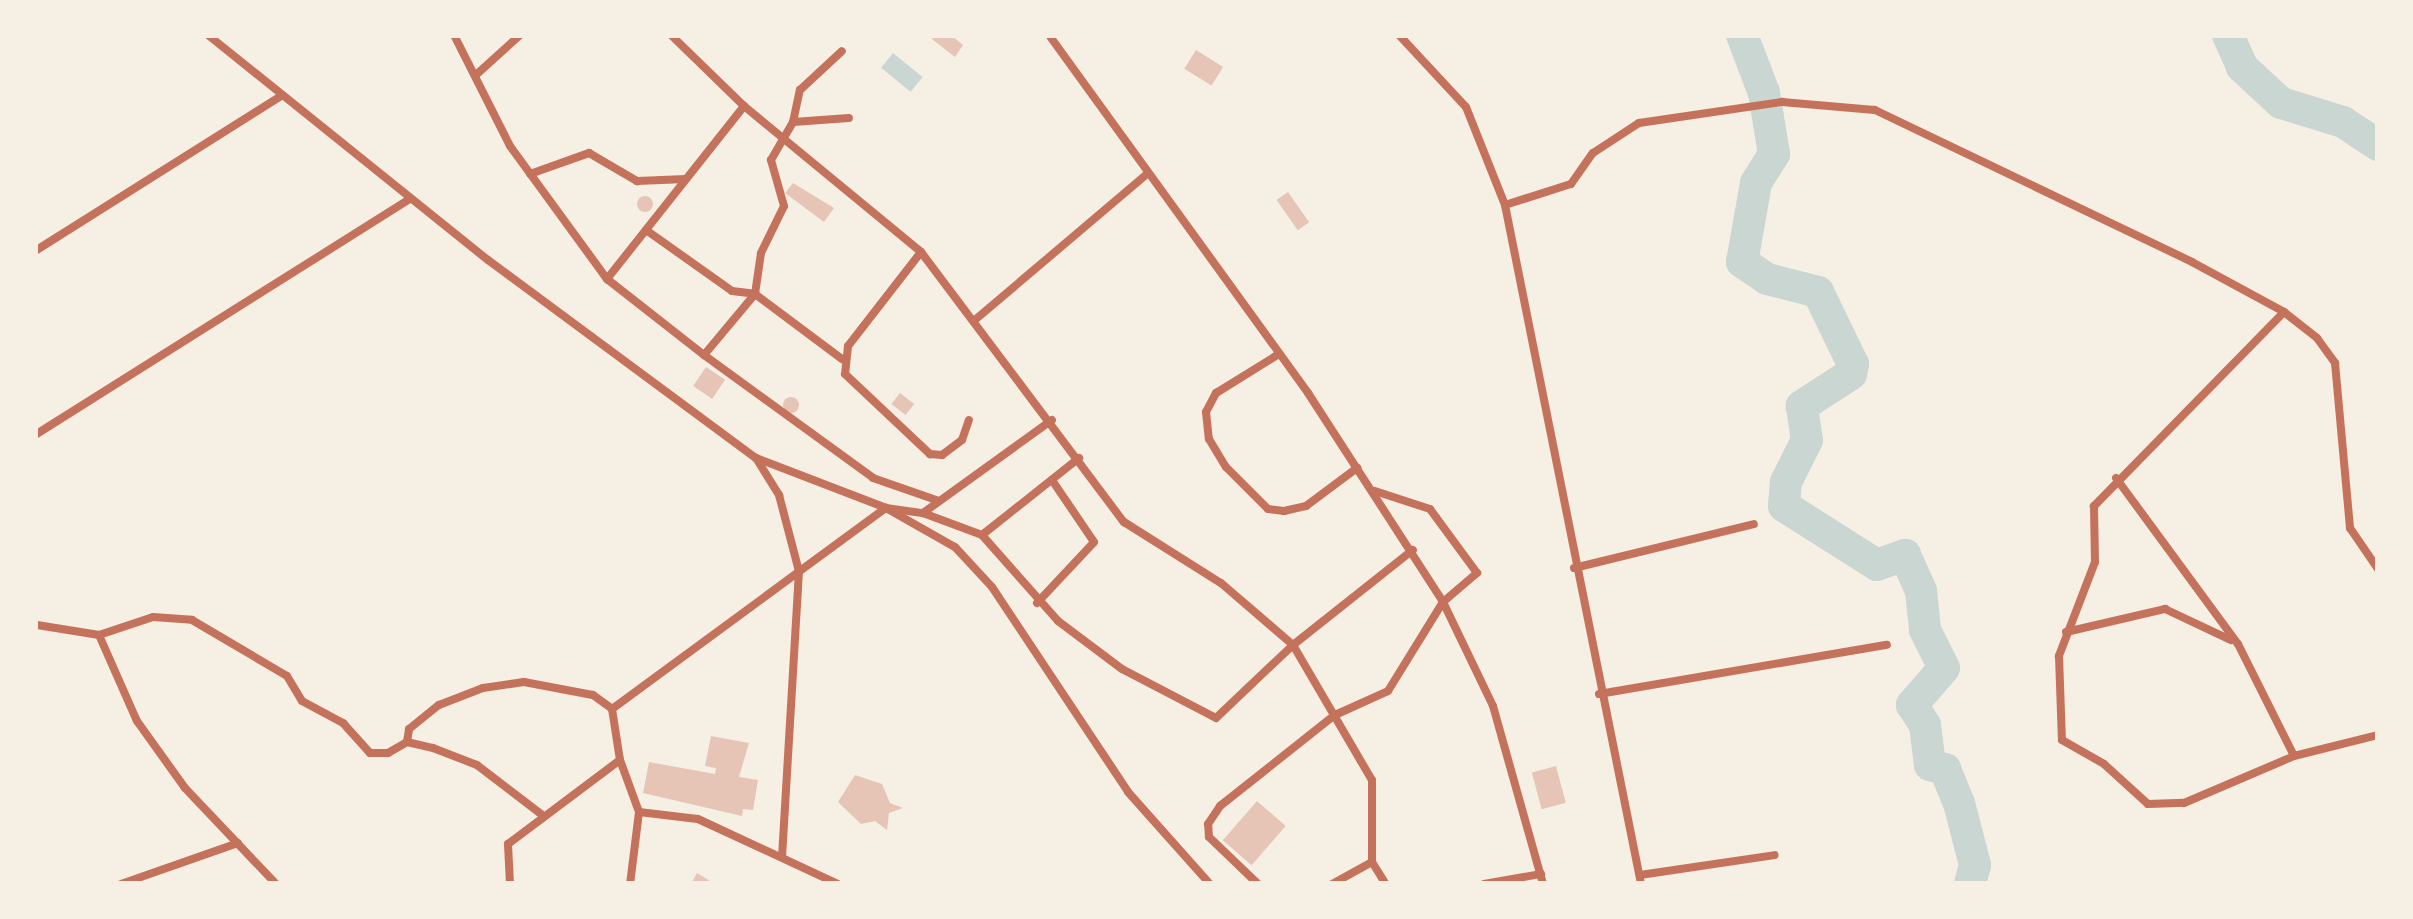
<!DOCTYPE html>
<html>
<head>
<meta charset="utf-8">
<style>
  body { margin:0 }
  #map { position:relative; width:2413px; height:919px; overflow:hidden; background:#f6efe4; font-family:Figtree,sans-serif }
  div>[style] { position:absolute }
  .water>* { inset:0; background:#c9d6d2; transform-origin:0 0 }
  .stream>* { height:5px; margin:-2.5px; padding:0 2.5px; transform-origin:2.5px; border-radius:2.5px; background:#c9d6d2 }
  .river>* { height:32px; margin:-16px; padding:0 16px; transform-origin:16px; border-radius:16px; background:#c9d6d2 }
  .building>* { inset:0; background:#e6c5b7; transform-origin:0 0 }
  .round { border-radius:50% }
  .minor>* { height:8px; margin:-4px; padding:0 4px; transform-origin:4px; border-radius:4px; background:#c5725c }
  span { translate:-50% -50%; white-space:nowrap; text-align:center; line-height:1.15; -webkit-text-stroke:8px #f6efe4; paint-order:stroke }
  .frame { position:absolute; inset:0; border:38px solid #f6efe4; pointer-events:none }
</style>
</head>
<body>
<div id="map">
  <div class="water">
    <div style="left:893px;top:53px;width:38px;height:19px;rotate:39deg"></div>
  </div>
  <div class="stream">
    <div style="left:2370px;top:137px;width:9px;rotate:-21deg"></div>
  </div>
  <div class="river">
    <div style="left:1742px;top:35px;width:62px;rotate:69.2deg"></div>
    <div style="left:1764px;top:93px;width:62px;rotate:80.7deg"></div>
    <div style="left:1774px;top:154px;width:34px;rotate:122deg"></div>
    <div style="left:1756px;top:183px;width:80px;rotate:100deg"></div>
    <div style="left:1742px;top:262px;width:30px;rotate:34deg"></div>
    <div style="left:1767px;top:279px;width:53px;rotate:14.3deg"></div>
    <div style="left:1818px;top:292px;width:80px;rotate:64.1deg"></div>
    <div style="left:1853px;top:364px;width:10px;rotate:101deg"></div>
    <div style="left:1851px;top:374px;width:59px;rotate:146.9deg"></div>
    <div style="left:1802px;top:406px;width:34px;rotate:82deg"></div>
    <div style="left:1807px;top:440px;width:47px;rotate:116.6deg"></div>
    <div style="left:1786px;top:482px;width:24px;rotate:95deg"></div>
    <div style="left:1784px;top:506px;width:110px;rotate:32.4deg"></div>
    <div style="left:1877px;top:565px;width:30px;rotate:-20deg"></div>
    <div style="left:1905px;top:555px;width:39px;rotate:66deg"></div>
    <div style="left:1921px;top:591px;width:39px;rotate:84deg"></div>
    <div style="left:1925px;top:630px;width:42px;rotate:63.4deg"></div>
    <div style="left:1944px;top:668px;width:49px;rotate:130.9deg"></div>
    <div style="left:1912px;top:705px;width:24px;rotate:57deg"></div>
    <div style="left:1925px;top:725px;width:40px;rotate:82.9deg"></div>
    <div style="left:1930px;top:765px;width:16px;rotate:15deg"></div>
    <div style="left:1945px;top:769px;width:37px;rotate:68deg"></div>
    <div style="left:1959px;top:803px;width:64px;rotate:75.5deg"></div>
    <div style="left:1975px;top:865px;width:20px;rotate:105deg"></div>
    <div style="left:2228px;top:35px;width:35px;rotate:66deg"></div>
    <div style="left:2242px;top:67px;width:53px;rotate:42.7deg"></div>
    <div style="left:2281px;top:103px;width:65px;rotate:17deg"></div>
    <div style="left:2343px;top:122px;width:42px;rotate:33.3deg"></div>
  </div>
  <div class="building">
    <div style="clip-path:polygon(935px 35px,951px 35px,963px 45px,955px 57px,932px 39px)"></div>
    <div style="left:1196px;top:50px;width:32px;height:22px;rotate:32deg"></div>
    <div style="clip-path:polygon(793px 183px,834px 208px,824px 222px,785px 193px)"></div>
    <div style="left:1288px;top:192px;width:37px;height:14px;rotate:55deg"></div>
    <div class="round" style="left:637px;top:196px;width:16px;height:16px"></div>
    <div style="left:706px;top:367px;width:23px;height:23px;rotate:34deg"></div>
    <div style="left:900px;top:393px;width:18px;height:14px;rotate:38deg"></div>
    <div class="round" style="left:783px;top:397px;width:16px;height:16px"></div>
    <div style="clip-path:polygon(711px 736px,749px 743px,739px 777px,758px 780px,753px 810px,743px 809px,742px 816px,643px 793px,649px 762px,715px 774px,716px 768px,705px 766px)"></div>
    <div style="left:1556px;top:766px;width:38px;height:25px;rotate:75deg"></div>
    <div style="clip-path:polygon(855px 775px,882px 784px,890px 803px,903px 808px,889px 813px,887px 830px,875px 821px,861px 824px,838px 802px)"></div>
    <div style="left:1257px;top:801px;width:38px;height:52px;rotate:41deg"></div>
    <div style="clip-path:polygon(697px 873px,715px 884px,691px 884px)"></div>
  </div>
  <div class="minor">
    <div style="left:208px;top:35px;width:359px;rotate:38.8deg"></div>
    <div style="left:488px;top:260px;width:333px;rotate:36.5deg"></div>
    <div style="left:756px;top:458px;width:139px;rotate:21deg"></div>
    <div style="left:886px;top:508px;width:79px;rotate:29.5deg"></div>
    <div style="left:955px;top:547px;width:54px;rotate:47.2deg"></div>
    <div style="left:992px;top:587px;width:246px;rotate:56.4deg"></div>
    <div style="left:1128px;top:792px;width:123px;rotate:48.3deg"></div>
    <div style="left:454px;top:35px;width:124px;rotate:63.2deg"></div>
    <div style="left:510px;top:146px;width:165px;rotate:53.9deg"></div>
    <div style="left:607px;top:279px;width:123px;rotate:38.1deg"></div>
    <div style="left:704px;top:355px;width:80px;rotate:-50.1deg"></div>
    <div style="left:755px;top:294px;width:41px;rotate:-81.7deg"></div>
    <div style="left:761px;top:253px;width:52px;rotate:-63.9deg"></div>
    <div style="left:784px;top:206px;width:48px;rotate:-105.8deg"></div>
    <div style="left:771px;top:160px;width:44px;rotate:-59.9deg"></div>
    <div style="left:793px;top:122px;width:33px;rotate:-78deg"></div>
    <div style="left:800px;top:90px;width:57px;rotate:-42.9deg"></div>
    <div style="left:671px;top:35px;width:102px;rotate:44.2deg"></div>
    <div style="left:744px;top:106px;width:229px;rotate:39.5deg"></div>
    <div style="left:921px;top:252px;width:338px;rotate:53.1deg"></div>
    <div style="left:1124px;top:522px;width:115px;rotate:32.2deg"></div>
    <div style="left:1221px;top:583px;width:95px;rotate:40.7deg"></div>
    <div style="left:1293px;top:645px;width:153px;rotate:-38.4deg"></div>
    <div style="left:1049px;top:35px;width:442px;rotate:54.1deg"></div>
    <div style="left:1308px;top:393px;width:249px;rotate:57.1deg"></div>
    <div style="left:1443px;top:602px;width:115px;rotate:64.3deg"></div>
    <div style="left:1493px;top:706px;width:185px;rotate:74.3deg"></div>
    <div style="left:1399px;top:35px;width:98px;rotate:47.1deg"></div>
    <div style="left:1466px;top:107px;width:105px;rotate:68.3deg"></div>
    <div style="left:1505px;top:205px;width:692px;rotate:78.67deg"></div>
    <div style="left:477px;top:74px;width:58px;rotate:-42.2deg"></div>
    <div style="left:793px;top:122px;width:56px;rotate:-4.1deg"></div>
    <div style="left:530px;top:174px;width:63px;rotate:-19.6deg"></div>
    <div style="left:589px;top:153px;width:56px;rotate:30.3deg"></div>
    <div style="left:637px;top:181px;width:49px;rotate:-2.3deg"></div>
    <div style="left:1505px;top:205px;width:69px;rotate:-17.7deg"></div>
    <div style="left:1571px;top:184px;width:38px;rotate:-55deg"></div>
    <div style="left:1593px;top:153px;width:55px;rotate:-33.1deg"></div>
    <div style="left:1639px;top:123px;width:145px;rotate:-8.4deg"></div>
    <div style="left:1782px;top:102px;width:93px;rotate:4.9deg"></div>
    <div style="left:1875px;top:110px;width:352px;rotate:25.6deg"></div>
    <div style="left:2192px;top:262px;width:105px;rotate:28.5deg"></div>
    <div style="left:2284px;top:312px;width:42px;rotate:38.2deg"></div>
    <div style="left:2317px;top:338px;width:31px;rotate:54deg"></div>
    <div style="left:2335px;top:363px;width:166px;rotate:84.8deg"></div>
    <div style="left:2350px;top:528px;width:50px;rotate:55.7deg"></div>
    <div style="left:646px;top:230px;width:105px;rotate:35.3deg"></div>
    <div style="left:732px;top:291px;width:23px;rotate:7deg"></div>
    <div style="left:755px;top:294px;width:109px;rotate:36.8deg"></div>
    <div style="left:35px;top:251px;width:291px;rotate:-32.2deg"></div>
    <div style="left:921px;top:252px;width:119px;rotate:127.8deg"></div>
    <div style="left:848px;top:346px;width:28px;rotate:96deg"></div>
    <div style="left:845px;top:374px;width:117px;rotate:43.3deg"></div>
    <div style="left:930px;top:454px;width:12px;rotate:5deg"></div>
    <div style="left:942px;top:455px;width:25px;rotate:-37deg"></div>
    <div style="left:962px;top:440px;width:21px;rotate:-71deg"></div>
    <div style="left:607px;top:279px;width:221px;rotate:-51.6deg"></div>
    <div style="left:2284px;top:312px;width:272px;rotate:134.4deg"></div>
    <div style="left:2094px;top:506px;width:56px;rotate:89deg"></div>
    <div style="left:2095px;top:562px;width:101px;rotate:111deg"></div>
    <div style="left:2059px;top:656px;width:84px;rotate:88deg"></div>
    <div style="left:2062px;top:740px;width:48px;rotate:29.7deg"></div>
    <div style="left:2104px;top:764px;width:59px;rotate:42.3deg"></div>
    <div style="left:2148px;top:804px;width:36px;rotate:-2deg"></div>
    <div style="left:2184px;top:803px;width:120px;rotate:-23.1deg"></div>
    <div style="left:2294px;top:756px;width:87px;rotate:-14deg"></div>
    <div style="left:976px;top:319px;width:223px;rotate:-40.3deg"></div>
    <div style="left:1279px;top:354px;width:74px;rotate:148.2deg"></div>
    <div style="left:1216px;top:393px;width:21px;rotate:118deg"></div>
    <div style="left:1206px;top:412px;width:27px;rotate:84deg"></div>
    <div style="left:1209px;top:439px;width:33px;rotate:59deg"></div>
    <div style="left:1226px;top:467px;width:59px;rotate:45deg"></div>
    <div style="left:1268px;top:509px;width:16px;rotate:7deg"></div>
    <div style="left:1284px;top:511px;width:23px;rotate:-13deg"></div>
    <div style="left:1306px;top:506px;width:64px;rotate:-36.7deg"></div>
    <div style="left:704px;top:355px;width:209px;rotate:36deg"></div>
    <div style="left:873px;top:478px;width:70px;rotate:19.2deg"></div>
    <div style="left:35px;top:435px;width:443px;rotate:-32.2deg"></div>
    <div style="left:756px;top:458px;width:44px;rotate:58.1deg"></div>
    <div style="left:779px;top:495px;width:79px;rotate:75.3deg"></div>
    <div style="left:799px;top:571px;width:286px;rotate:93.4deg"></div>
    <div style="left:2116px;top:478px;width:206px;rotate:53.7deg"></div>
    <div style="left:2238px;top:644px;width:125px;rotate:63.4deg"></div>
    <div style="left:923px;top:513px;width:159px;rotate:-35.8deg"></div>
    <div style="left:982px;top:535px;width:115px;rotate:48.5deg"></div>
    <div style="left:1058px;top:621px;width:80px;rotate:36.9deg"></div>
    <div style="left:1122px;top:669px;width:106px;rotate:27.5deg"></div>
    <div style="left:1216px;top:718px;width:106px;rotate:-43.5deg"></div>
    <div style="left:1293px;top:645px;width:156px;rotate:59.7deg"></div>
    <div style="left:1372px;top:780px;width:82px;rotate:90deg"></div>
    <div style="left:1372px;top:862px;width:46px;rotate:151.2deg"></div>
    <div style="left:1574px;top:568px;width:185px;rotate:-13.7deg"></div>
    <div style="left:1037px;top:603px;width:83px;rotate:-46.9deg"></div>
    <div style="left:1094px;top:542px;width:75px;rotate:-124.1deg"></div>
    <div style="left:37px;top:625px;width:63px;rotate:9.2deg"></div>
    <div style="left:99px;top:635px;width:94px;rotate:66.2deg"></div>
    <div style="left:137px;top:721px;width:82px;rotate:54.4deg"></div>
    <div style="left:185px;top:788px;width:132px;rotate:46.5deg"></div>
    <div style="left:2066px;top:632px;width:102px;rotate:-13.1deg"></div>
    <div style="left:2165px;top:609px;width:73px;rotate:25.2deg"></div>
    <div style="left:99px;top:635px;width:57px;rotate:-18.4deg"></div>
    <div style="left:153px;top:617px;width:39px;rotate:4deg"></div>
    <div style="left:192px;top:620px;width:110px;rotate:30.5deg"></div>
    <div style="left:287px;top:676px;width:29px;rotate:59deg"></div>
    <div style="left:302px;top:701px;width:47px;rotate:28.2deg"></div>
    <div style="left:343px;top:723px;width:40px;rotate:48deg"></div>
    <div style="left:370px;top:753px;width:18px"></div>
    <div style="left:388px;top:753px;width:22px;rotate:-30deg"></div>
    <div style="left:407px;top:742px;width:27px;rotate:13deg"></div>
    <div style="left:433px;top:748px;width:47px;rotate:21.1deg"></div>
    <div style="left:477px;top:765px;width:81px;rotate:37.4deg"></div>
    <div style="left:1599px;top:694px;width:292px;rotate:-9.7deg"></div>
    <div style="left:612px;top:709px;width:340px;rotate:-36.3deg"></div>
    <div style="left:886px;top:508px;width:37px;rotate:8deg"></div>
    <div style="left:923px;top:513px;width:63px;rotate:20.4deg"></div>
    <div style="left:982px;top:535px;width:124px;rotate:-38.4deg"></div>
    <div style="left:407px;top:742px;width:13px;rotate:-81deg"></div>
    <div style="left:409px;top:729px;width:38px;rotate:-39deg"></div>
    <div style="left:439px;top:705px;width:47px;rotate:-21.1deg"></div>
    <div style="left:483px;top:688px;width:41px;rotate:-8.3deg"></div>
    <div style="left:524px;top:682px;width:70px;rotate:10.7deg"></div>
    <div style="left:593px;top:695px;width:24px;rotate:36deg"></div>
    <div style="left:612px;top:709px;width:52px;rotate:81.1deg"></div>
    <div style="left:639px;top:812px;width:59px;rotate:6.8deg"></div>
    <div style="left:698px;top:819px;width:154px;rotate:24.9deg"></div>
    <div style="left:1372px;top:862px;width:26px;rotate:58deg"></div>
    <div style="left:1640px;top:875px;width:136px;rotate:-8.4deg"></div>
    <div style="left:121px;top:884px;width:124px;rotate:-19.3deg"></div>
    <div style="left:510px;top:884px;width:40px;rotate:-92.9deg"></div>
    <div style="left:508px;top:844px;width:140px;rotate:-36.9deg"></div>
    <div style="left:620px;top:760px;width:55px;rotate:69.9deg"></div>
    <div style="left:639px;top:812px;width:73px;rotate:97.1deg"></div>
    <div style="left:1258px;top:884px;width:68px;rotate:-136.2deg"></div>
    <div style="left:1209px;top:837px;width:13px;rotate:-94deg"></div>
    <div style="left:1208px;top:824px;width:22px;rotate:-56deg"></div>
    <div style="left:1220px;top:806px;width:147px;rotate:-38.4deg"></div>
    <div style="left:1335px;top:715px;width:58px;rotate:-24.4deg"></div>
    <div style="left:1388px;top:691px;width:105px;rotate:-58.3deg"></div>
    <div style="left:1443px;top:602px;width:45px;rotate:-40.5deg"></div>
    <div style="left:1477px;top:573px;width:79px;rotate:-126.3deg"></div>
    <div style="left:1430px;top:509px;width:58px;rotate:-161.9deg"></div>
    <div style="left:1484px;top:884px;width:58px;rotate:-10deg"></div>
  </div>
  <div class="frame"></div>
</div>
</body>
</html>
